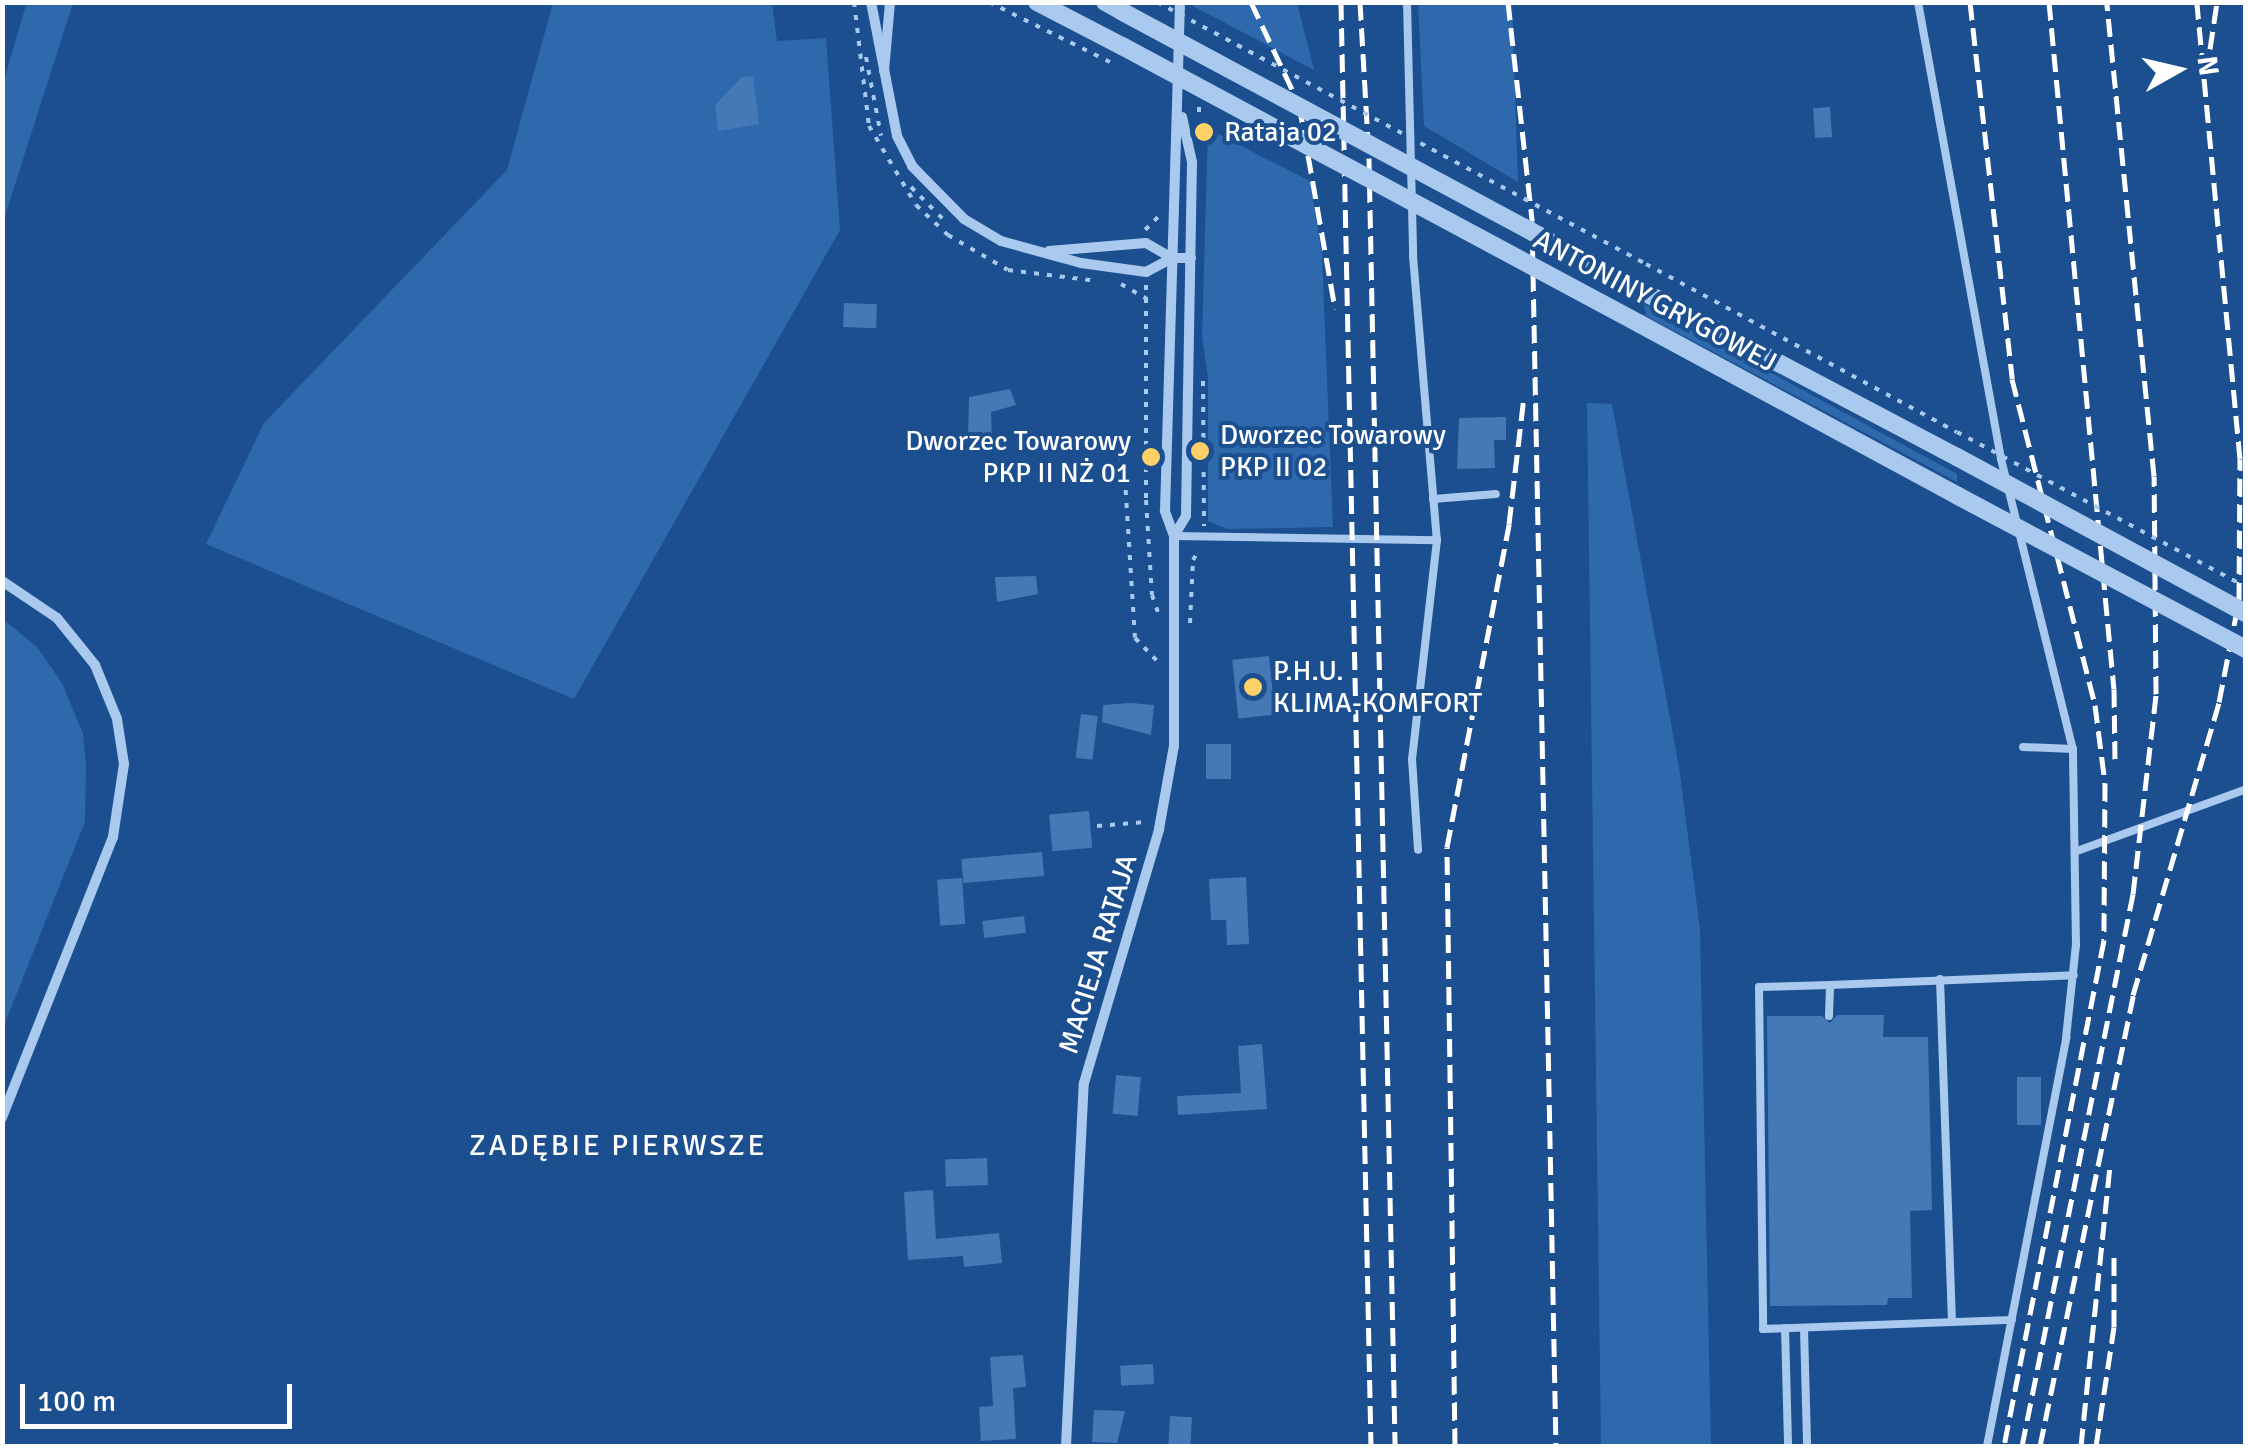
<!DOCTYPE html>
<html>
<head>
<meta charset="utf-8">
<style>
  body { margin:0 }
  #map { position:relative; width:2248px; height:1449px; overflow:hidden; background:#1b4f8f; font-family:Signika,sans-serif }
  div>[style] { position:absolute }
  .green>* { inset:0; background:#2e69ad }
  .building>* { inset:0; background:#4478b7; transform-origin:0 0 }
  .path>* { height:4px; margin-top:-2px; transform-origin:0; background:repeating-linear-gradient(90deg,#a9c9ee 0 5px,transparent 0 13px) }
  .service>* { height:8px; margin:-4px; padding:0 4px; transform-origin:4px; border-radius:4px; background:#a9c9ee }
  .minor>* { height:10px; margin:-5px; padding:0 5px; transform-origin:5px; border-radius:5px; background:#a9c9ee }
  .tertiary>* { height:18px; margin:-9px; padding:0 9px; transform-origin:9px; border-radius:9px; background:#a9c9ee }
  .rail>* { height:5px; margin-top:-2.5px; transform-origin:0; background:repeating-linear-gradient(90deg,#fff 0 18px,transparent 0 26px) }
  .path-bridge>* { height:4px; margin-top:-2px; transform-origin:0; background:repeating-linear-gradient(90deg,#a9c9ee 0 5px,transparent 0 13px) }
  .tertiary-bridge>* { height:18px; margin:-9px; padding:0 9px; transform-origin:9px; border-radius:9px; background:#a9c9ee }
  .dots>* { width:28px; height:28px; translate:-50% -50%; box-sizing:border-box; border:5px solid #1b4f8f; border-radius:50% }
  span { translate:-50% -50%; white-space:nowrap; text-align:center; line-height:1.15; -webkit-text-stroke:8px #1b4f8f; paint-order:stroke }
  .poi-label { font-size:28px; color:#fff }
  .left { translate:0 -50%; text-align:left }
  .right { translate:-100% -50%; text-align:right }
  .street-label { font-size:28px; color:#fff }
  .neighbourhood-label { font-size:30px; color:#fff; letter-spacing:2.5px }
  .frame { position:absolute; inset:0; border:5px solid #fff; pointer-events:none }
  .north { position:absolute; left:2128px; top:20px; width:100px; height:100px; -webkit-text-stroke:8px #1b4f8f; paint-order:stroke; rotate:82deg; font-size:28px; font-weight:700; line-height:40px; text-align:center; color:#fff }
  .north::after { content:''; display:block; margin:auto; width:35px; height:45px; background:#fff; clip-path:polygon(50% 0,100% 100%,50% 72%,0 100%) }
  .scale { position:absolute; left:20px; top:1384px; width:272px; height:45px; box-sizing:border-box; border:5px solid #fff; border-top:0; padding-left:12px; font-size:30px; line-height:35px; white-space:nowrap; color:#fff; -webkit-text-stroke:8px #1b4f8f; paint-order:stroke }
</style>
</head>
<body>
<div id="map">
  <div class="green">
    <div style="clip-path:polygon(27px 2px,73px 3px,3px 222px,3px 83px)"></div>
    <div style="clip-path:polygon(553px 3px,772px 3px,777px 41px,826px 38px,840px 230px,574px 699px,206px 544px,264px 423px,507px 170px)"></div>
    <div style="clip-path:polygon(1193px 3px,1297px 3px,1314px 70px,1193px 6px)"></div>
    <div style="clip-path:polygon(1418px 3px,1512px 3px,1518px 182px,1424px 126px)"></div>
    <div style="clip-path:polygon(1208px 129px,1310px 181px,1322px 255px,1333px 527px,1227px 529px,1208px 521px,1208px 378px,1202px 336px)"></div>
    <div style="clip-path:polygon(1644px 304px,1957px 474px,1957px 482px,1646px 316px)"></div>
    <div style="clip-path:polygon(1587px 403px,1612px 404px,1679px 767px,1700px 929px,1711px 1446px,1601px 1446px)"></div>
    <div style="clip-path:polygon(3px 619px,37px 647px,62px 683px,83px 734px,86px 764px,85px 822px,3px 1028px)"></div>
  </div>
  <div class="building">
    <div style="clip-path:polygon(753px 76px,759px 124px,718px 131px,715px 105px,742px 77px)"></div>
    <div style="left:1830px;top:107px;width:30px;height:17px;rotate:86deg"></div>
    <div style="left:844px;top:303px;width:33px;height:24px;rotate:2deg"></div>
    <div style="clip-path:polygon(1010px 389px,1016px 405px,991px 412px,992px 437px,968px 438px,969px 397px)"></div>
    <div style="clip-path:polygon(1506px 417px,1506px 440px,1494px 440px,1495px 468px,1457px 469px,1459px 418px)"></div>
    <div style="clip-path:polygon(1036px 576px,1038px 594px,997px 602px,995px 577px)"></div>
    <div style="left:1269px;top:656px;width:59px;height:37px;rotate:84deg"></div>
    <div style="clip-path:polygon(1131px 703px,1154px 705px,1151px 735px,1102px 722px,1103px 705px)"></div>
    <div style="left:1081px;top:714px;width:17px;height:44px;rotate:7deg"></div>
    <div style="left:1206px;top:744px;width:25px;height:35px"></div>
    <div style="left:1089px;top:811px;width:37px;height:40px;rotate:85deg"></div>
    <div style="left:1042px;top:852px;width:24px;height:81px;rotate:85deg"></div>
    <div style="clip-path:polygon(1246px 877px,1249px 944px,1227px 945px,1226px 920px,1211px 920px,1209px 879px)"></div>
    <div style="left:962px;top:878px;width:46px;height:25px;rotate:86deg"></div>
    <div style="left:1024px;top:916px;width:17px;height:42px;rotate:83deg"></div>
    <div style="clip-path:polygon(1837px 1015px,1884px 1015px,1883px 1037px,1928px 1037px,1932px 1210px,1910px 1211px,1912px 1298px,1888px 1298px,1887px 1305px,1770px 1306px,1767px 1016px,1822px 1016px,1830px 1023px)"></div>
    <div style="clip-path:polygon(1262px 1044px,1267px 1109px,1178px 1115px,1177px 1096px,1241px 1093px,1238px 1046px)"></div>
    <div style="left:1116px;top:1075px;width:25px;height:39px;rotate:5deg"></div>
    <div style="left:2041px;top:1077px;width:48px;height:24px;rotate:90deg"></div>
    <div style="left:987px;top:1158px;width:27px;height:42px;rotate:88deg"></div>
    <div style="clip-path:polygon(933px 1190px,936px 1239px,999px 1233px,1002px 1263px,964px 1267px,963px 1256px,908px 1260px,904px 1192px)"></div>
    <div style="clip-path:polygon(1023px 1355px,1026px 1387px,1013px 1388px,1016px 1439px,981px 1441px,979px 1407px,993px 1406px,990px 1357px)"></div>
    <div style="left:1153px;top:1364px;width:20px;height:33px;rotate:87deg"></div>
    <div style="clip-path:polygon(1094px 1410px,1125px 1411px,1117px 1443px,1092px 1442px)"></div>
    <div style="left:1170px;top:1416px;width:22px;height:30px;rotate:3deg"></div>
  </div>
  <div class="path">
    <div style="left:854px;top:2px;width:125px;rotate:83.1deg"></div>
    <div style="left:869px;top:126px;width:92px;rotate:59.3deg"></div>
    <div style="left:916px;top:205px;width:44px;rotate:43.2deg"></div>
    <div style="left:948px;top:235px;width:69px;rotate:30.3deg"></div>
    <div style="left:1008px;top:270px;width:90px;rotate:7deg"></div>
    <div style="left:989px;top:2px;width:135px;rotate:26.4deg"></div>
    <div style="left:866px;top:57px;width:80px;rotate:79.2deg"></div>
    <div style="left:1199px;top:107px;width:20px;rotate:90deg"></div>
    <div style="left:911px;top:187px;width:45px;rotate:45deg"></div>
    <div style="left:1145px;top:230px;width:20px;rotate:-45deg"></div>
    <div style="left:1646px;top:264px;width:353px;rotate:28.4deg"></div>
    <div style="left:1121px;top:284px;width:30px;rotate:30deg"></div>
    <div style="left:1146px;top:285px;width:215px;rotate:90deg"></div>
    <div style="left:1146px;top:500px;width:95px;rotate:86.4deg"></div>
    <div style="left:1152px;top:595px;width:24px;rotate:71deg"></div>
    <div style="left:1203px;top:381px;width:145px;rotate:89.6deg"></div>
    <div style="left:1115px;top:448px;width:18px;rotate:61deg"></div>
    <div style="left:1124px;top:464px;width:174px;rotate:86.4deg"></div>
    <div style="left:1135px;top:638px;width:37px;rotate:46deg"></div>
    <div style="left:1190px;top:623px;width:63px;rotate:-87.3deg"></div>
    <div style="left:1193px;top:560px;width:12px;rotate:-59deg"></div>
    <div style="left:1097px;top:826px;width:49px;rotate:-4.7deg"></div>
  </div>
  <div class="service">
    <div style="left:1407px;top:2px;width:254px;rotate:88.6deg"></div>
    <div style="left:1413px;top:256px;width:285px;rotate:85.2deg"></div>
    <div style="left:1918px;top:2px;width:464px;rotate:79.7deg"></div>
    <div style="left:2001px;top:459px;width:299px;rotate:76.1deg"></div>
    <div style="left:1433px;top:499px;width:63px;rotate:-4.5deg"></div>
    <div style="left:1174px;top:536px;width:263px;rotate:0.9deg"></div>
    <div style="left:1437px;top:540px;width:220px;rotate:96.5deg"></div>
    <div style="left:1412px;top:759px;width:91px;rotate:86.2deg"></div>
    <div style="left:2077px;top:851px;width:180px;rotate:-20.1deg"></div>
    <div style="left:1940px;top:979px;width:343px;rotate:88deg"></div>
    <div style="left:1830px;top:985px;width:71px;rotate:178.4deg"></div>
    <div style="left:1759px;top:987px;width:342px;rotate:89.3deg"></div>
    <div style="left:1763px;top:1329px;width:249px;rotate:-2.1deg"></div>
    <div style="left:1829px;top:1016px;width:31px;rotate:-88deg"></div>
    <div style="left:1830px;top:985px;width:244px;rotate:-2.3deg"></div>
    <div style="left:1785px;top:1328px;width:118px;rotate:88.5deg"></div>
    <div style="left:1804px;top:1328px;width:118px;rotate:88.5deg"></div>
    <div style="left:1987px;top:1446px;width:416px;rotate:-79deg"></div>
    <div style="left:2066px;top:1038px;width:94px;rotate:-83.9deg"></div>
    <div style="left:2076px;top:945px;width:196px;rotate:-90.9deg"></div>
    <div style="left:2073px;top:749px;width:50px;rotate:-177.7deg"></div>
  </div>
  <div class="minor">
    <div style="left:871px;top:2px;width:136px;rotate:79deg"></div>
    <div style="left:897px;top:136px;width:34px;rotate:63deg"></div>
    <div style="left:912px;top:166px;width:74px;rotate:45.5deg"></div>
    <div style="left:964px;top:219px;width:43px;rotate:30.7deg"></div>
    <div style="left:1001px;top:241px;width:83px;rotate:15.4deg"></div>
    <div style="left:1081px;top:263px;width:66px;rotate:7.9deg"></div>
    <div style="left:1146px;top:272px;width:30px;rotate:-28deg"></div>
    <div style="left:1172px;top:258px;width:19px"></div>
    <div style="left:884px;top:71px;width:69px;rotate:-85deg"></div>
    <div style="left:1049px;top:251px;width:97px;rotate:-4.7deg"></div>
    <div style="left:1146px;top:243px;width:30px;rotate:30deg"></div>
    <div style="left:1174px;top:536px;width:23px;rotate:-59deg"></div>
    <div style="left:1186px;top:516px;width:125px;rotate:-89.1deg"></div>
    <div style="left:1188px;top:391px;width:229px;rotate:-89deg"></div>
    <div style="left:1192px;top:162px;width:46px;rotate:-102.5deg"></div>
    <div style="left:2px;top:581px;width:66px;rotate:33.9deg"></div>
    <div style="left:57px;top:618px;width:60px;rotate:51deg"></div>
    <div style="left:95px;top:665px;width:58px;rotate:67.8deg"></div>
    <div style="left:117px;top:719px;width:46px;rotate:81.2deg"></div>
    <div style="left:124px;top:764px;width:74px;rotate:98.6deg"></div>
    <div style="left:113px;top:837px;width:302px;rotate:111.6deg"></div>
    <div style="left:1066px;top:1446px;width:363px;rotate:-87.2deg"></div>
    <div style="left:1084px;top:1083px;width:265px;rotate:-73.5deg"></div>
    <div style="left:1159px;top:829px;width:84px;rotate:-79.8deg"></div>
    <div style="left:1174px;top:746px;width:210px;rotate:-90deg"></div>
    <div style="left:1174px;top:536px;width:27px;rotate:-110deg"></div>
    <div style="left:1165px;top:511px;width:509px;rotate:-88.31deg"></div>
  </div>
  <div class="tertiary">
    <div style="left:1037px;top:2px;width:96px;rotate:27.4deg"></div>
    <div style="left:1105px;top:2px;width:18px;rotate:29deg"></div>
    <div style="left:1644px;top:292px;width:354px;rotate:27.8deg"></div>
    <div style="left:1640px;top:324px;width:362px;rotate:28.4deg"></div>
  </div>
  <div class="rail">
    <div style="left:1251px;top:2px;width:113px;rotate:64.8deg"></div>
    <div style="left:1299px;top:104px;width:208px;rotate:80deg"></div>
    <div style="left:1341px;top:2px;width:1444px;rotate:88.81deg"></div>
    <div style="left:1360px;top:2px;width:156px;rotate:86.7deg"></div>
    <div style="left:1369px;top:158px;width:1288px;rotate:88.84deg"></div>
    <div style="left:1508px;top:2px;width:220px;rotate:83.7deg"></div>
    <div style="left:1532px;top:221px;width:1225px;rotate:88.88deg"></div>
    <div style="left:1970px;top:2px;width:379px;rotate:83.6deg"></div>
    <div style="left:2012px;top:379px;width:336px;rotate:75.7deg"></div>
    <div style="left:2095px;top:705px;width:79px;rotate:82.7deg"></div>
    <div style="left:2105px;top:783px;width:157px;rotate:90.4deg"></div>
    <div style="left:2104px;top:940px;width:516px;rotate:101.18deg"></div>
    <div style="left:2049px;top:2px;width:690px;rotate:84.6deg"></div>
    <div style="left:2114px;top:689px;width:70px;rotate:89.2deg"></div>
    <div style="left:2210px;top:49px;width:48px;rotate:-81.5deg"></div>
    <div style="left:1455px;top:1446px;width:599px;rotate:-90.77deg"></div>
    <div style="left:1447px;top:847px;width:329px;rotate:-79.1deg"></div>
    <div style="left:1509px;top:524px;width:128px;rotate:-83.3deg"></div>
    <div style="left:2022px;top:1446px;width:563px;rotate:-78.63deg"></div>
    <div style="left:2133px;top:894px;width:201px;rotate:-83.4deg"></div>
    <div style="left:2156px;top:694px;width:218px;rotate:-90.5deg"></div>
    <div style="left:2154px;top:476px;width:476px;rotate:-95.7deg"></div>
    <div style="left:2040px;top:1446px;width:460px;rotate:-78.3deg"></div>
    <div style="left:2133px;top:995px;width:305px;rotate:-73.6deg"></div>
    <div style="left:2219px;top:702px;width:104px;rotate:-78.9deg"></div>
    <div style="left:2239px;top:600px;width:141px;rotate:-89.6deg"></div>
    <div style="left:2240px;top:459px;width:459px;rotate:-95.4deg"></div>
    <div style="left:2081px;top:1446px;width:284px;rotate:-84.1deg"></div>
    <div style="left:2096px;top:1446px;width:120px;rotate:-81.4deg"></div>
    <div style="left:2114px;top:1327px;width:75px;rotate:-90deg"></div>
  </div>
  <div class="path-bridge">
    <div style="left:1157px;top:2px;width:555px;rotate:28.18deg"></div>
    <div style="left:1957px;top:432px;width:328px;rotate:28.2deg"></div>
  </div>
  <div class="tertiary-bridge">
    <div style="left:1121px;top:11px;width:594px;rotate:28.25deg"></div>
    <div style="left:1122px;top:46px;width:588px;rotate:28.22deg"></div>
    <div style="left:1957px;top:457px;width:328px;rotate:28.4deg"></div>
    <div style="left:1958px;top:496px;width:326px;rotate:28deg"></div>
  </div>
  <div class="dots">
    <div style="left:1204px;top:132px;background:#ffd166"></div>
    <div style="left:1200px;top:451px;background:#ffd166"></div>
    <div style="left:1151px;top:457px;background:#ffd166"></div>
    <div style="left:1253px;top:687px;background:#ffd166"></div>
  </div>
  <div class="poi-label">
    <span class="left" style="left:1224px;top:132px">Rataja 02</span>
    <span class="left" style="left:1220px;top:451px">Dworzec Towarowy<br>PKP II 02</span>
    <span class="right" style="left:1131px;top:457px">Dworzec Towarowy<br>PKP II NŻ 01</span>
    <span class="left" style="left:1273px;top:687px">P.H.U.<br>KLIMA-KOMFORT</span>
  </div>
  <div class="street-label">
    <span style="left:1655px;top:301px;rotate:28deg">ANTONINY GRYGOWEJ</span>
    <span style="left:1098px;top:954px;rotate:-73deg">MACIEJA RATAJA</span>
  </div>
  <div class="neighbourhood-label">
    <span style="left:618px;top:1146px">ZADĘBIE PIERWSZE</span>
  </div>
  <div class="frame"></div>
  <div class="north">N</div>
  <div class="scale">100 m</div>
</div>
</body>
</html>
